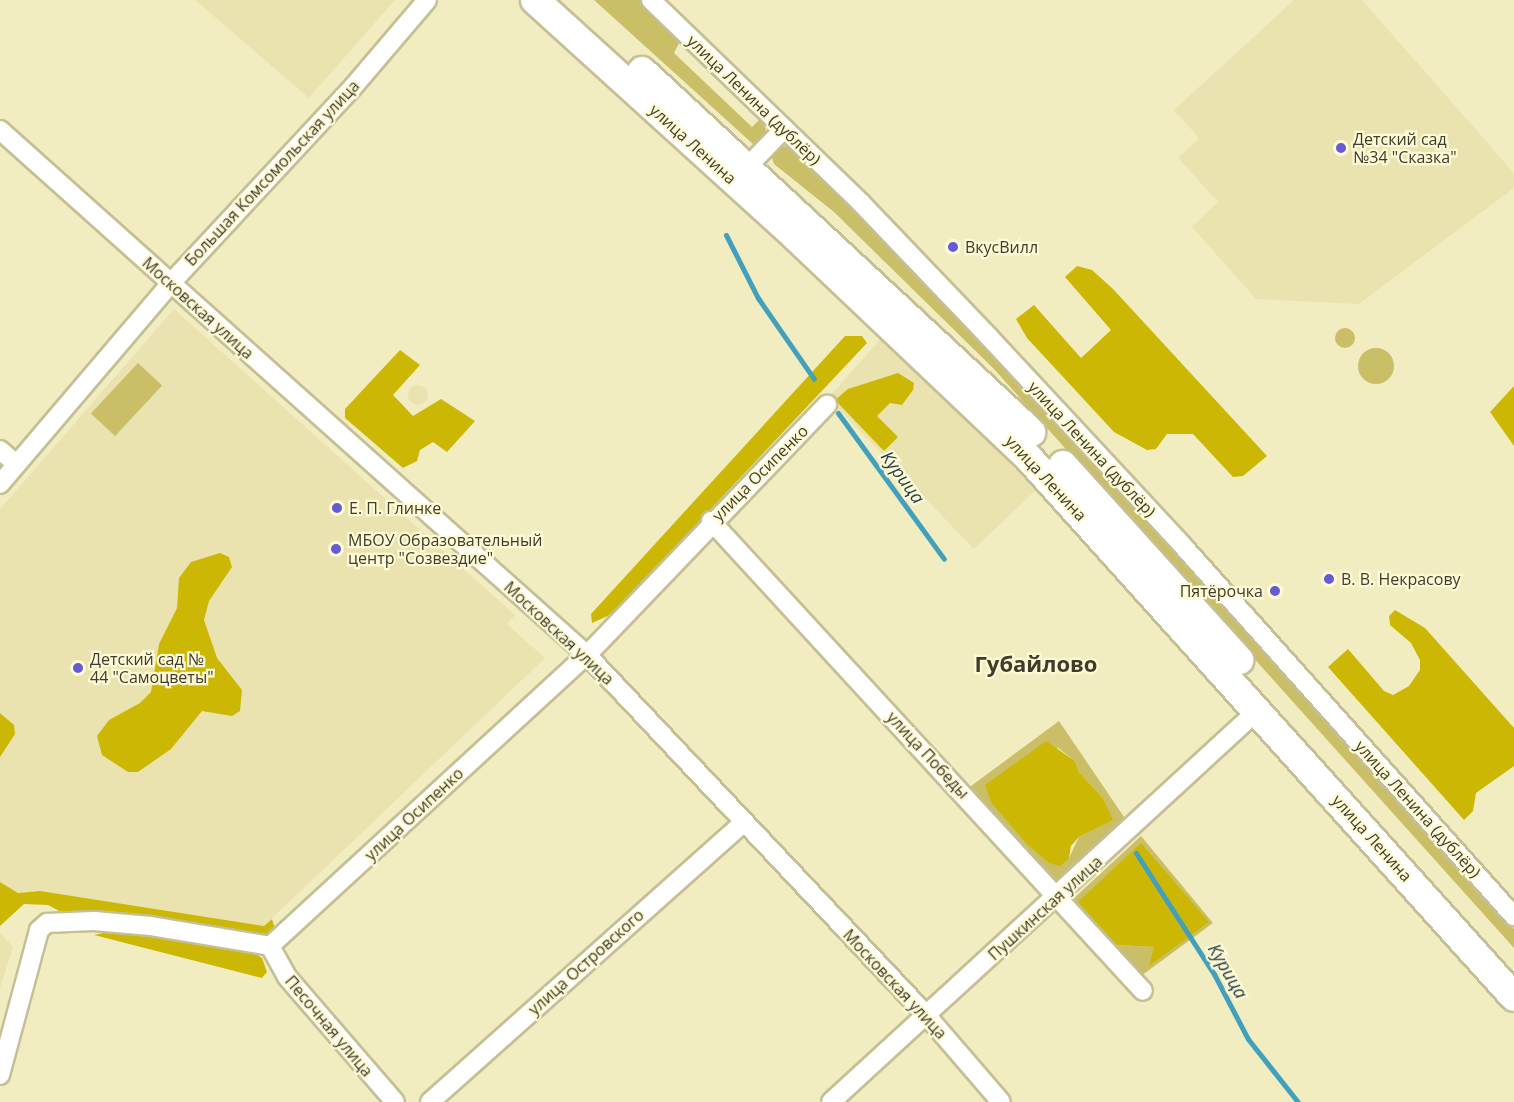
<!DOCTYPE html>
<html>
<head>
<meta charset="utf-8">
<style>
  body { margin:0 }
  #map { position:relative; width:1514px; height:1102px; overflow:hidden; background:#f2edc1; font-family:"Open Sans",sans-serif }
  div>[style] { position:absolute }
  .built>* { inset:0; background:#eae3af }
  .round { border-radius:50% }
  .green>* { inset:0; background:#cabe66; transform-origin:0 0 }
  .forest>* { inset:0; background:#ccb804 }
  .stream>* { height:5px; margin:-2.5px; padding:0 2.5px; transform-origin:2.5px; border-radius:2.5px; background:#42a0bc }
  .roads { filter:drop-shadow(2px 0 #c5bf95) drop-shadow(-2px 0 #c5bf95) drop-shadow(0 2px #c5bf95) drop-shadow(0 -2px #c5bf95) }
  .minor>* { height:18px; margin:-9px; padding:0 9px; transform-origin:9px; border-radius:9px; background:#fff }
  .primary>* { height:28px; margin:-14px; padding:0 14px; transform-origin:14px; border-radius:14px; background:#fff }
  .dots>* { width:16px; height:16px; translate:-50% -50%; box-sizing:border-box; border:3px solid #fefad6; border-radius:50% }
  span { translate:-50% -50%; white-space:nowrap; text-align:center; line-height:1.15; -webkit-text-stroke:4.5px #fefad6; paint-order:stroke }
  .street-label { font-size:16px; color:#3f3c2b }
  .poi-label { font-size:16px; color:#3f3c2b }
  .left { translate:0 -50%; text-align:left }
  .right { translate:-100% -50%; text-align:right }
  .water-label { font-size:18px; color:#223e48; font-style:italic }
  .district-label { font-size:22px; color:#3f3c2b; font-weight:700 }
</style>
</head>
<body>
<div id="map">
  <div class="built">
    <div style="clip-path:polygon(195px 0,395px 0,309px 98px)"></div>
    <div style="clip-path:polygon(1294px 0,1362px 0,1514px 173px,1514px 188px,1359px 304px,1256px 299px,1192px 227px,1218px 202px,1178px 158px,1199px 138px,1174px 110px)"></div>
    <div style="clip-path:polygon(174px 309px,515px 615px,507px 624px,545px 658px,264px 926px,40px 891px,18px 893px,0 882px,0 509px)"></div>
    <div style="clip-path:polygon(886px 333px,906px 358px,1036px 490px,974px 549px,828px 398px)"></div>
    <div class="round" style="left:408px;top:385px;width:20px;height:20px"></div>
    <div style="clip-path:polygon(0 933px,13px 947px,0 988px)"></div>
  </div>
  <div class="green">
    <div style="clip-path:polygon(594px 0,640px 0,681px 39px,674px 53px,752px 127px,760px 119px,766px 129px,764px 138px,753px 144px)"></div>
    <div style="clip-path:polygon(781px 146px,791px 147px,881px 236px,1302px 690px,1514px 929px,1514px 948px,994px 369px,834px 212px,774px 164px,771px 155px)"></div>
    <div class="round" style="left:1335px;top:328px;width:20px;height:20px"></div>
    <div class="round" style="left:1358px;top:348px;width:36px;height:36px"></div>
    <div style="left:138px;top:363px;width:33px;height:69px;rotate:43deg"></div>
    <div style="clip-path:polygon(evenodd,1059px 721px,1126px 820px,1056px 882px,967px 789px,1059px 721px,1057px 747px,1075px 761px,1079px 772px,1103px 798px,1112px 820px,1079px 837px,1069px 858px,1057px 747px)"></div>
    <div style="clip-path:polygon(evenodd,1141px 836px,1213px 923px,1141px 976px,1072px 900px,1141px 836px,1208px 922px,1153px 955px,1154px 947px,1116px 945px,1113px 939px,1208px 922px)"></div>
  </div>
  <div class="forest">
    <div style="clip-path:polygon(1077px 266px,1092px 270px,1113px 289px,1267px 456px,1243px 476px,1233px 477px,1193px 434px,1167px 434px,1156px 449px,1147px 450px,1114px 432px,1027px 338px,1016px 319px,1034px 305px,1081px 358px,1111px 330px,1065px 277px)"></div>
    <div style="clip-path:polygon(845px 336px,862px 336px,867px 343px,612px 614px,592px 623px,591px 614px)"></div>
    <div style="clip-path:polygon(400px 350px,420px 365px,393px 395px,413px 416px,441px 399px,475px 421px,447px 452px,433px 442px,420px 450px,417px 461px,403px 468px,345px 418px,345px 409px)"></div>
    <div style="clip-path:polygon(898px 373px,914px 383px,913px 390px,902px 405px,890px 403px,877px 416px,898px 437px,884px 451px,835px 400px,848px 389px)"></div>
    <div style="clip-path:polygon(1514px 386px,1514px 446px,1490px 412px)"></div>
    <div style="clip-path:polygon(220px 553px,229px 557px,232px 567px,209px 601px,204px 620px,217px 658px,242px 690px,240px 711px,232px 716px,202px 711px,171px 749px,138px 772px,128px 772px,102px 755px,97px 736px,109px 720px,140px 703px,151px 692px,159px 644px,177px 608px,179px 578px,191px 562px)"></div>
    <div style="clip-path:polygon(1395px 610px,1425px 628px,1514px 728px,1514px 766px,1476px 793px,1473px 811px,1464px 820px,1328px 667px,1348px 649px,1384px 691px,1393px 695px,1409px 686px,1420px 670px,1420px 660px,1411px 643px,1390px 625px,1389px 616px)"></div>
    <div style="clip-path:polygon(0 713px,14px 725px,15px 734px,0 757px)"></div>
    <div style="clip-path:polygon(1046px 741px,1075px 761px,1079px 772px,1103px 798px,1113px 820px,1079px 837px,1071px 846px,1069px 858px,1060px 866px,1049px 863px,1027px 844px,991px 802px,985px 785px)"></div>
    <div style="clip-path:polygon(1141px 843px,1209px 922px,1149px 966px,1154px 947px,1116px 945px,1078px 902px)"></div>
    <div style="clip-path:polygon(0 882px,18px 893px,40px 891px,264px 926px,272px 919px,276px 932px,259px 939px,65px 914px,48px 905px,24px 904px,0 926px)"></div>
    <div style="clip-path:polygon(113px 931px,254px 953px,262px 958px,267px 972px,262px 978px,94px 935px)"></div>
  </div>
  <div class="stream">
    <div style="left:726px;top:235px;width:71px;rotate:63.1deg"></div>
    <div style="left:758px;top:298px;width:98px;rotate:55.3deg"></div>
    <div style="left:838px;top:413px;width:180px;rotate:54deg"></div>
    <div style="left:1136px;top:853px;width:144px;rotate:57.2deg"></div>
    <div style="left:1214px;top:974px;width:73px;rotate:62.4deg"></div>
    <div style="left:1248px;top:1039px;width:80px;rotate:51.6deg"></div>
  </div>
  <div class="roads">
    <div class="minor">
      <div style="left:651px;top:0;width:293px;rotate:44deg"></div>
      <div style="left:862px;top:204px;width:184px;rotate:46.3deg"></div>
      <div style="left:989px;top:337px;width:284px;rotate:47.1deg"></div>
      <div style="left:1182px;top:545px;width:498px;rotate:48.2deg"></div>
      <div style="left:0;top:130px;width:788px;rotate:41.81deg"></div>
      <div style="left:587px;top:655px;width:496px;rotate:46.7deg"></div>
      <div style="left:927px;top:1016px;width:113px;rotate:49.3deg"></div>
      <div style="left:748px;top:166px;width:52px;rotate:-45.8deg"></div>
      <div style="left:0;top:450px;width:21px;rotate:41deg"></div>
      <div style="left:0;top:484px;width:262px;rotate:-49.6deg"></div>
      <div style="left:170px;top:284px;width:269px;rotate:-47.1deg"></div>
      <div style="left:353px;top:87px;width:114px;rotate:-49.6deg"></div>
      <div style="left:711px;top:521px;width:638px;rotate:47.41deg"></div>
      <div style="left:270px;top:946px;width:430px;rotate:-42.6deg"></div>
      <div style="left:587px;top:655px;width:347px;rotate:-46.2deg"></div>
      <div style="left:270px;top:946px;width:35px;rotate:61deg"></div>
      <div style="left:287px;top:977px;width:165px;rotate:49.2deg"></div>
      <div style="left:0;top:1075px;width:150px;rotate:-74.9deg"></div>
      <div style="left:39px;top:930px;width:11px;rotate:-41deg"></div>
      <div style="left:47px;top:923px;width:47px;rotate:-2.4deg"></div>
      <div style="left:94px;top:921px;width:57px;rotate:5deg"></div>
      <div style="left:151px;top:926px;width:121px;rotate:9.5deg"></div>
      <div style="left:430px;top:1102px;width:419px;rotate:-41.7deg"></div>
      <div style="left:831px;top:1102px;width:578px;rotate:-42.55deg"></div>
    </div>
    <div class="primary">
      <div style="left:535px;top:0;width:353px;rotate:42.2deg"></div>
      <div style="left:796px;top:237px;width:317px;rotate:43.5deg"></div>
      <div style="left:1026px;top:455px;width:729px;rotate:48deg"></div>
      <div style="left:642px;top:71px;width:531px;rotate:42.86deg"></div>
      <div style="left:1063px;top:465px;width:263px;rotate:47.9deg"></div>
    </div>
  </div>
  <div class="dots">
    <div style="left:1341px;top:148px;background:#635cd5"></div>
    <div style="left:953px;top:247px;background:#635cd5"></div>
    <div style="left:337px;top:508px;background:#635cd5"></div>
    <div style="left:336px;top:549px;background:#635cd5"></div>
    <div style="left:1329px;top:579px;background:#635cd5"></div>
    <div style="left:1275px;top:591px;background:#635cd5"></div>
    <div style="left:78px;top:668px;background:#635cd5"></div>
  </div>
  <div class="street-label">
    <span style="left:754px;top:100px;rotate:44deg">улица Ленина (дублёр)</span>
    <span style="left:693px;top:144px;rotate:42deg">улица Ленина</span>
    <span style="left:272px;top:173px;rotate:-47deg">Большая Комсомольская улица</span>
    <span style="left:198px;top:308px;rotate:42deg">Московская улица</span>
    <span style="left:1092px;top:449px;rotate:47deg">улица Ленина (дублёр)</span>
    <span style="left:760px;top:473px;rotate:-45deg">улица Осипенко</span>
    <span style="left:1046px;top:478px;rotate:47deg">улица Ленина</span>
    <span style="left:559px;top:633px;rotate:43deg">Московская улица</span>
    <span style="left:928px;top:755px;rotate:47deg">улица Победы</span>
    <span style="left:1418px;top:809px;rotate:48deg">улица Ленина (дублёр)</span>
    <span style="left:414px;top:814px;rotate:-43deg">улица Осипенко</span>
    <span style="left:1372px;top:838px;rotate:48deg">улица Ленина</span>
    <span style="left:1045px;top:908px;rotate:-42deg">Пушкинская улица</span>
    <span style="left:586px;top:962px;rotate:-42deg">улица Островского</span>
    <span style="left:895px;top:984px;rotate:47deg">Московская улица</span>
    <span style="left:329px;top:1026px;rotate:50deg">Песочная улица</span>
  </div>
  <div class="poi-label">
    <span class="left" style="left:1353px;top:148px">Детский сад<br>№34 "Сказка"</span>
    <span class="left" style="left:965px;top:247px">ВкусВилл</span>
    <span class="left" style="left:349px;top:508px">Е. П. Глинке</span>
    <span class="left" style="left:348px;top:549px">МБОУ Образовательный<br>центр "Созвездие"</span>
    <span class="left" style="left:1341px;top:579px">В. В. Некрасову</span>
    <span class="right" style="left:1263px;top:591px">Пятёрочка</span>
    <span class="left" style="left:90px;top:668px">Детский сад №<br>44 "Самоцветы"</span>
  </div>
  <div class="water-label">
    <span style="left:903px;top:477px;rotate:54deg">Курица</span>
    <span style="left:1228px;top:971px;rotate:60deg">Курица</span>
  </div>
  <div class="district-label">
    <span style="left:1036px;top:664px">Губайлово</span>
  </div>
</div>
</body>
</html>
